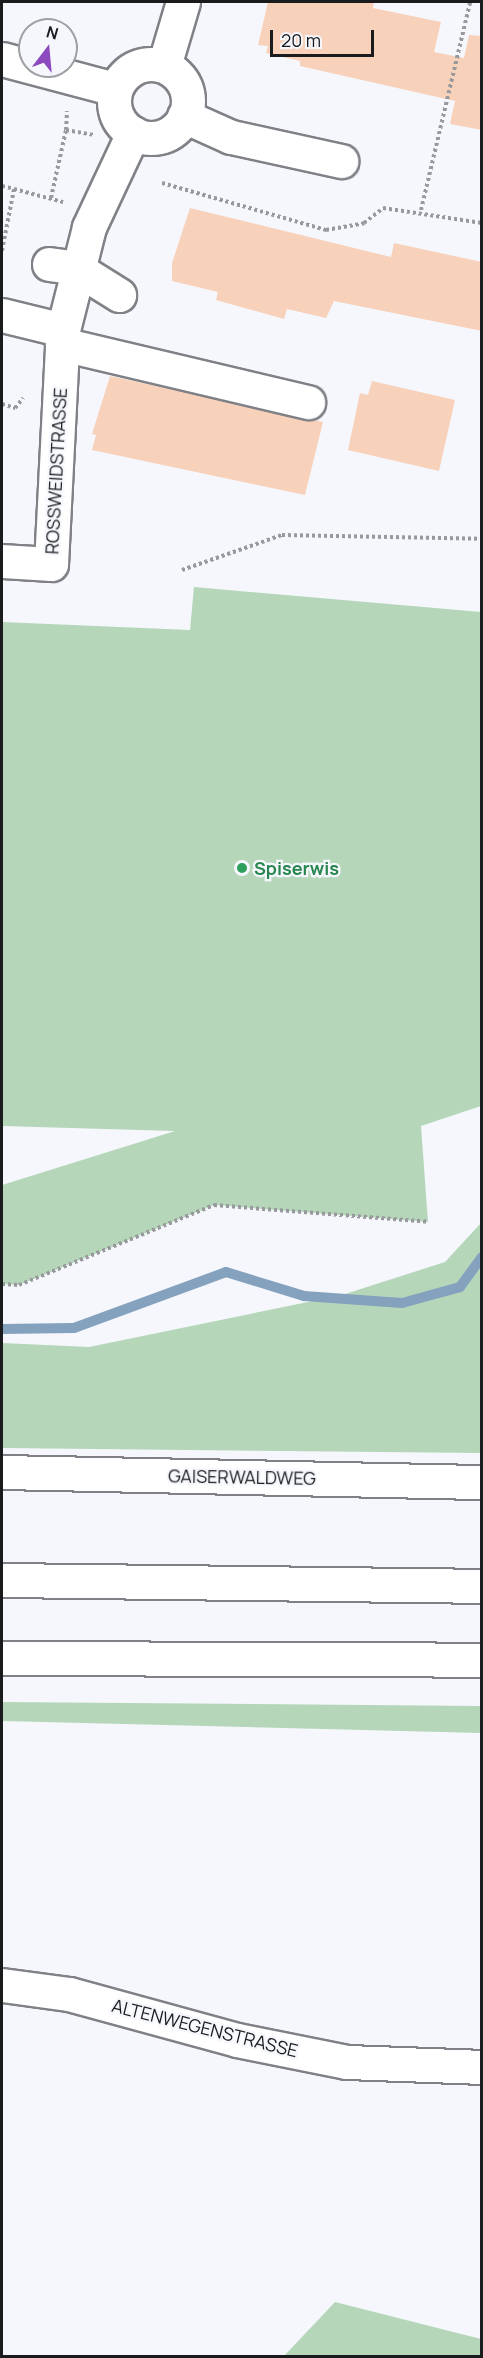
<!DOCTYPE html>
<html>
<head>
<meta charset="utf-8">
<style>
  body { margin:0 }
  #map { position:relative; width:483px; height:2358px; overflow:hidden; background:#f5f7fc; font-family:Manrope,sans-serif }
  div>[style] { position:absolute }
  .green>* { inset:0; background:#b6d6ba }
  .stream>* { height:10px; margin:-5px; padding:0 5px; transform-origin:5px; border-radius:5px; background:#84a1bd }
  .building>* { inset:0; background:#f8d1bb }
  .path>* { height:4px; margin-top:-2px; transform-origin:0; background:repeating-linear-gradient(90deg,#97999c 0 3px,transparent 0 6px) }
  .roads { filter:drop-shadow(2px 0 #7f8186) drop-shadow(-2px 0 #7f8186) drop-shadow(0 2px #7f8186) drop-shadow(0 -2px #7f8186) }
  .minor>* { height:33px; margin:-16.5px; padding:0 16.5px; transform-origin:16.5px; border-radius:16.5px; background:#fff }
  .minor>.ring { margin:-16.5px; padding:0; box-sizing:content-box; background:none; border:33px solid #fff; border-radius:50% }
  .highway>* { height:33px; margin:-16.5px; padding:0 16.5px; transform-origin:16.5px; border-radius:16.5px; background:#fff }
  .dots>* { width:16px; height:16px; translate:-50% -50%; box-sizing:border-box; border:3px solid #f5f7fc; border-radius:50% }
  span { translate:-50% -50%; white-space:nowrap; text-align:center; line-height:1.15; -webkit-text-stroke:4.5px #f5f7fc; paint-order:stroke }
  .street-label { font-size:18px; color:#1a1b1c }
  .leisure-label { font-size:18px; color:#27864d; font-weight:700 }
  .left { translate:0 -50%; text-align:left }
  .frame { position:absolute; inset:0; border:3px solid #1a1b1c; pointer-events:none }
  .north { position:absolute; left:18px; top:18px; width:60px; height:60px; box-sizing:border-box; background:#f5f7fc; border:2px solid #9d9fa2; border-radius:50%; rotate:16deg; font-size:16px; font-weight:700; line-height:24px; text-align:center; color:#1a1b1c }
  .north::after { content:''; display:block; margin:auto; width:21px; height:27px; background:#8d4abe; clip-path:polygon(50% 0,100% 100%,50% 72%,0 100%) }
  .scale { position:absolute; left:270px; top:30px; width:104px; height:27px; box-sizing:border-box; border:3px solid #1a1b1c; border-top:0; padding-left:8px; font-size:18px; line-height:21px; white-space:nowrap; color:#1a1b1c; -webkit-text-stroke:4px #f5f7fc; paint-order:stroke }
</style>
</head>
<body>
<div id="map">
  <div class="green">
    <div style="clip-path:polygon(194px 587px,481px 612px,481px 1106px,421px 1126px,428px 1222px,214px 1205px,19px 1285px,2px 1284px,2px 1185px,175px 1131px,2px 1126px,2px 622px,190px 630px)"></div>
    <div style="clip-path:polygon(481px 1223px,481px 1453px,2px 1448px,2px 1343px,89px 1347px,342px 1295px,445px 1262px)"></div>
    <div style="clip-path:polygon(2px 1702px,481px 1706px,481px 1733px,2px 1721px)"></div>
    <div style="clip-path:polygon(335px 2302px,481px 2339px,481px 2356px,284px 2356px)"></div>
  </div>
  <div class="stream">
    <div style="left:2px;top:1329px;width:72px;rotate:-0.8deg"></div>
    <div style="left:74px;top:1328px;width:162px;rotate:-20.2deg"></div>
    <div style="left:226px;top:1272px;width:82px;rotate:17.1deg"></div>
    <div style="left:304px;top:1296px;width:98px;rotate:4.1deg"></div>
    <div style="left:402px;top:1303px;width:60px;rotate:-15.4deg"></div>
    <div style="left:460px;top:1287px;width:37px;rotate:-54deg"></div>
  </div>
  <div class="building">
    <div style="clip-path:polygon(268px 2px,374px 2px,373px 8px,441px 22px,434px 52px,464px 58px,469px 35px,482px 36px,482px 130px,450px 124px,455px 101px,300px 66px,300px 61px,266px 53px,268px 46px,258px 45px)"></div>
    <div style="clip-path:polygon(190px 208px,391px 257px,394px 243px,482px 262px,482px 331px,334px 301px,326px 318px,287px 309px,284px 319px,216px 300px,218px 292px,172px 281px,172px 263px)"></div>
    <div style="clip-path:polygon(110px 376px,323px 422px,305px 495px,92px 450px,96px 435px,92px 434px)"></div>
    <div style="clip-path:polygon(372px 381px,455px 400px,439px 471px,348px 450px,360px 393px,368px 395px)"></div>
  </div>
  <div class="path">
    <div style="left:66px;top:130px;width:19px;rotate:-87deg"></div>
    <div style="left:162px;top:183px;width:171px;rotate:16deg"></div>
    <div style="left:326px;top:230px;width:39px;rotate:-10deg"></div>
    <div style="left:364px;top:223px;width:24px;rotate:-38deg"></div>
    <div style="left:383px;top:208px;width:100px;rotate:8.6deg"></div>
    <div style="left:2px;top:186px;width:12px;rotate:14deg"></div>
    <div style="left:14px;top:189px;width:63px;rotate:101deg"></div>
    <div style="left:14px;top:189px;width:51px;rotate:14.9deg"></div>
    <div style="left:51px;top:198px;width:70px;rotate:-77.6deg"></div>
    <div style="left:66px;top:130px;width:28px;rotate:10deg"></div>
    <div style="left:421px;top:210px;width:214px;rotate:-76.7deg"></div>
    <div style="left:2px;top:404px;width:14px;rotate:17deg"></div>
    <div style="left:15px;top:408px;width:13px;rotate:-51deg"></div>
    <div style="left:182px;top:570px;width:106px;rotate:-19.3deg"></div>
    <div style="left:282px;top:535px;width:200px;rotate:1.1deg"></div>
    <div style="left:2px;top:1284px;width:17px;rotate:3deg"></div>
    <div style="left:19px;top:1285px;width:211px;rotate:-22.3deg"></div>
    <div style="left:214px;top:1205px;width:215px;rotate:4.5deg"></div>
  </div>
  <div class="roads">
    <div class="minor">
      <div style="left:2px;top:59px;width:117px;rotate:14.9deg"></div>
      <div class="ring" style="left:114px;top:64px;width:41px;height:41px"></div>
      <div style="left:164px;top:66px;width:67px;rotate:-73.5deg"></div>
      <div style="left:184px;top:116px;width:51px;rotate:24.1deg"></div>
      <div style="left:231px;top:137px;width:113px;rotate:12.3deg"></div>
      <div style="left:49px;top:264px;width:27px;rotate:8deg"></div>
      <div style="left:76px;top:268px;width:51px;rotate:32.1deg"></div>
      <div style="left:2px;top:315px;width:63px;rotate:13.8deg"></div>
      <div style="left:62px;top:344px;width:253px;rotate:13.3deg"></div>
      <div style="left:2px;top:561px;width:49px;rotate:3.5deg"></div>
      <div style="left:51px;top:564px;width:234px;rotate:-87.1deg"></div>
      <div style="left:63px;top:330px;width:106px;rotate:-75.8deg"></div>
      <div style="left:89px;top:227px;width:104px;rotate:-64.9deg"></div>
      <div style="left:2px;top:1472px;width:480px;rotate:1.2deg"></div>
      <div style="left:2px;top:1985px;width:68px;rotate:7.7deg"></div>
      <div style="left:69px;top:1994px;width:174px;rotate:15.3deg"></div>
      <div style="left:237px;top:2040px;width:112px;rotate:11.3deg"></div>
      <div style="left:347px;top:2062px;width:135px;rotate:2.1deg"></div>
    </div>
    <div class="highway">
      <div style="left:2px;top:1580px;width:480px;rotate:0.7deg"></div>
      <div style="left:2px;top:1658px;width:480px;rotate:0.2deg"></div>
    </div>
  </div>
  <div class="dots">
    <div style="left:242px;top:868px;background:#2e9e5b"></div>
  </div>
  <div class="street-label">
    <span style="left:56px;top:471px;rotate:-87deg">ROSSWEIDSTRASSE</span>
    <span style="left:242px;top:1477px;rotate:1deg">GAISERWALDWEG</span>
    <span style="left:205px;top:2028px;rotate:14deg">ALTENWEGENSTRASSE</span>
  </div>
  <div class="leisure-label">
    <span class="left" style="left:254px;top:868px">Spiserwis</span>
  </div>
  <div class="frame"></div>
  <div class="north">N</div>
  <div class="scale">20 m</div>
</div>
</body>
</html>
